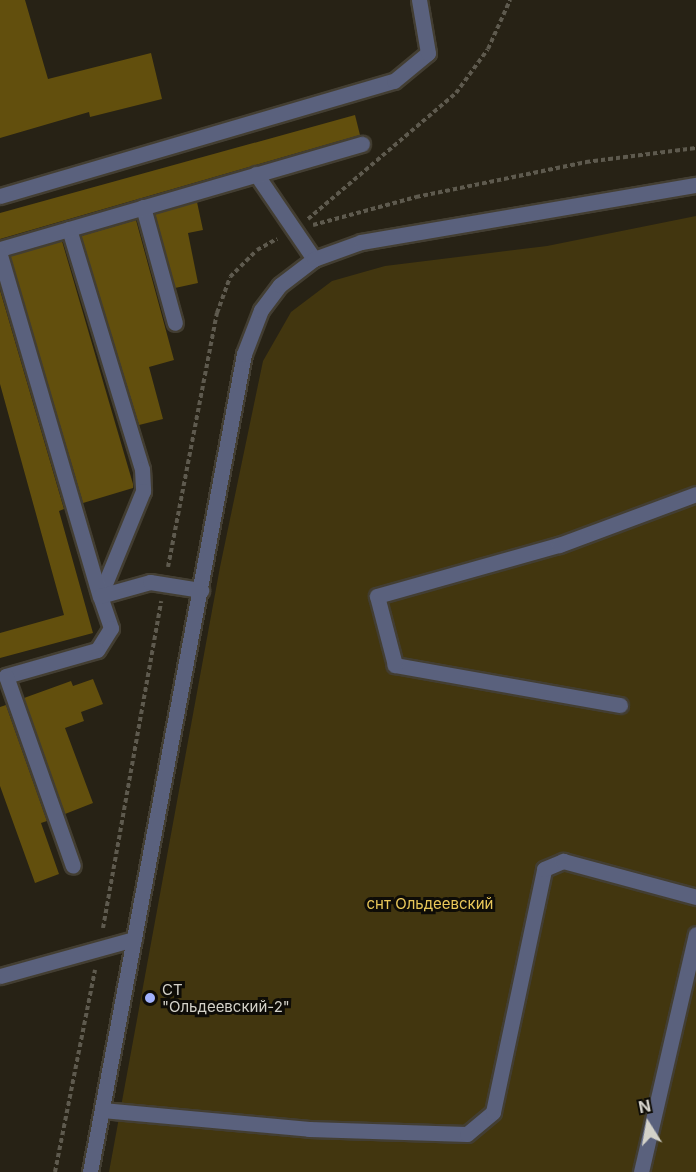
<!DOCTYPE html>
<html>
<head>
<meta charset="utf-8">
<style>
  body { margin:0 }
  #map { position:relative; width:696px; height:1172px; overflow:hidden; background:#272215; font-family:Inter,sans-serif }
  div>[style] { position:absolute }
  .green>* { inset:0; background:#42360f }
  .building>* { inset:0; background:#624f0d }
  .path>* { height:4px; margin-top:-2px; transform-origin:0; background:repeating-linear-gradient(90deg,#5e5a4e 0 4.5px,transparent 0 7.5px) }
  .roads { filter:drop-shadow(2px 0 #433e32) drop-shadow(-2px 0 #433e32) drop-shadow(0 2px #433e32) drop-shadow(0 -2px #433e32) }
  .minor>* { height:15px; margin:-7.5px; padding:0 7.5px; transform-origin:7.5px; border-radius:7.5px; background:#5a617d }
  .dots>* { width:16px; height:16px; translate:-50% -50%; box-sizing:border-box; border:3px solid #0e0c07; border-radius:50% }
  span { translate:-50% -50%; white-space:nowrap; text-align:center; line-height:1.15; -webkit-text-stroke:6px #0e0c07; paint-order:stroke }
  .park-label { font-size:15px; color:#eac85a }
  .poi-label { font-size:15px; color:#d4d2c9 }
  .left { translate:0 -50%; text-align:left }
  .north { position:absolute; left:618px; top:1094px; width:60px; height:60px; -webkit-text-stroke:4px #0e0c07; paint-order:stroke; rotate:349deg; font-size:16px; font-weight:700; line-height:24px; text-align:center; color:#d4d2c9 }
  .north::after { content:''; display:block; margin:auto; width:21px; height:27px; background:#d4d2c9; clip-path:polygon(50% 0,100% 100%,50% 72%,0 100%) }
</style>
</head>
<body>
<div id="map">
  <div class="green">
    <div style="clip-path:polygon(696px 216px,696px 1172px,109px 1172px,220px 567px,263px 361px,291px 312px,332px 281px,385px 266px,547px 246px)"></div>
  </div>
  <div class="building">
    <div style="clip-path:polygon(0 0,25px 0,48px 79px,151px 53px,162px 99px,90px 117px,89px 112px,0 138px)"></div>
    <div style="clip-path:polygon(355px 115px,360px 135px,0 239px,0 213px)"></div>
    <div style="clip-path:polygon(197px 202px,203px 230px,188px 233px,198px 283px,175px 288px,155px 214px)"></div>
    <div style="clip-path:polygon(136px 220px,174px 360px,149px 367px,163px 419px,139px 425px,81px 236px)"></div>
    <div style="clip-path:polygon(62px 241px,133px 484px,133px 488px,83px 503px,10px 256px)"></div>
    <div style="clip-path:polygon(0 290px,64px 509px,59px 511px,93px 633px,0 658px,0 633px,64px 615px,0 384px)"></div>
    <div style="clip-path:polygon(93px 679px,103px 704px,81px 712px,84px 721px,65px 728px,93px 803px,65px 814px,24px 698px,71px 681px,73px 686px)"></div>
    <div style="clip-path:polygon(6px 705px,47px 821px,41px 823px,59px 874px,35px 883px,0 786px,0 707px)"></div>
  </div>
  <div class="path">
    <div style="left:308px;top:219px;width:194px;rotate:-40.4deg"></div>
    <div style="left:456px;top:93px;width:54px;rotate:-54deg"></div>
    <div style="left:488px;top:49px;width:54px;rotate:-65.8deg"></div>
    <div style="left:313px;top:225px;width:107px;rotate:-15.2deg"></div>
    <div style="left:416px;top:197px;width:174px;rotate:-11.6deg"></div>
    <div style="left:586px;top:162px;width:111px;rotate:-7.3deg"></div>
    <div style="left:168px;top:567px;width:259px;rotate:-79.1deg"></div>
    <div style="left:217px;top:313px;width:38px;rotate:-70deg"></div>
    <div style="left:230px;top:277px;width:38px;rotate:-45deg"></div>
    <div style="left:257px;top:250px;width:23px;rotate:-29deg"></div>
    <div style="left:103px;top:928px;width:332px;rotate:-79.9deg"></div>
    <div style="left:55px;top:1172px;width:206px;rotate:-78.8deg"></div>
  </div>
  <div class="roads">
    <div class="minor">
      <div style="left:256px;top:174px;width:103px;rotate:55.7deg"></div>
      <div style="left:0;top:196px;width:410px;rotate:-16.3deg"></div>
      <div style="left:394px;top:81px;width:44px;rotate:-39.5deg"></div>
      <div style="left:428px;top:53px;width:54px;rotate:-99.6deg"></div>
      <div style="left:143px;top:207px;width:120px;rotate:74.6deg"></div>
      <div style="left:69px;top:229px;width:251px;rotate:73.1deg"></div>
      <div style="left:142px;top:469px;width:22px;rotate:87deg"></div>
      <div style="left:143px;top:491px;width:113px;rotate:112.3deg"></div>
      <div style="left:100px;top:596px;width:34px;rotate:71deg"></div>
      <div style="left:111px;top:628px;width:26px;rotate:122deg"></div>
      <div style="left:97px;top:650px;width:95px;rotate:164.1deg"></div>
      <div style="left:6px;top:676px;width:201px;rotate:70.6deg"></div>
      <div style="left:0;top:249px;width:377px;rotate:-16.2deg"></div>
      <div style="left:0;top:255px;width:355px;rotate:73.7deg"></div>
      <div style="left:100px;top:596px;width:52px;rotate:-15.6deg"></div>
      <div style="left:150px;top:582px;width:52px;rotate:8.9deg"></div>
      <div style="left:620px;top:705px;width:229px;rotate:-169.9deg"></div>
      <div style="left:395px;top:665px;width:71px;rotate:-104.6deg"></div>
      <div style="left:377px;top:596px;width:189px;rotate:-15.7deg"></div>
      <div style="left:559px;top:545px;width:146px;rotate:-20.4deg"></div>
      <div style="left:0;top:976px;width:139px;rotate:-15.4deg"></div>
      <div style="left:102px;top:1110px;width:208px;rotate:5.2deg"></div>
      <div style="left:309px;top:1129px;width:158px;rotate:1.8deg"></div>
      <div style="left:467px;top:1134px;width:34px;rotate:-40deg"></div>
      <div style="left:493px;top:1112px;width:248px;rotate:-78.1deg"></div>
      <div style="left:544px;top:869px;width:21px;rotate:-23deg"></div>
      <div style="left:563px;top:861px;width:138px;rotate:15.1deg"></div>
      <div style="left:90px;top:1172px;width:832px;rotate:-79.34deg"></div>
      <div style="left:244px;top:354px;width:47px;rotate:-68.9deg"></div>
      <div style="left:261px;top:310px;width:31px;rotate:-53deg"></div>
      <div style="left:280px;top:285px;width:43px;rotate:-37.4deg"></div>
      <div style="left:314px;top:259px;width:50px;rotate:-19.9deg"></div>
      <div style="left:361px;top:242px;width:340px;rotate:-9.7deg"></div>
      <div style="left:641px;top:1172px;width:244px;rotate:-77deg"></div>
    </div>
  </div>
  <div class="dots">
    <div style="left:150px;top:998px;background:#a2b2fd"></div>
  </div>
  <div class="park-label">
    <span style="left:430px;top:904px">снт Ольдеевский</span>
  </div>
  <div class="poi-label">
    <span class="left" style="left:162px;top:998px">СТ<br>"Ольдеевский-2"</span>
  </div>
  <div class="north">N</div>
</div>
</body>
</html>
